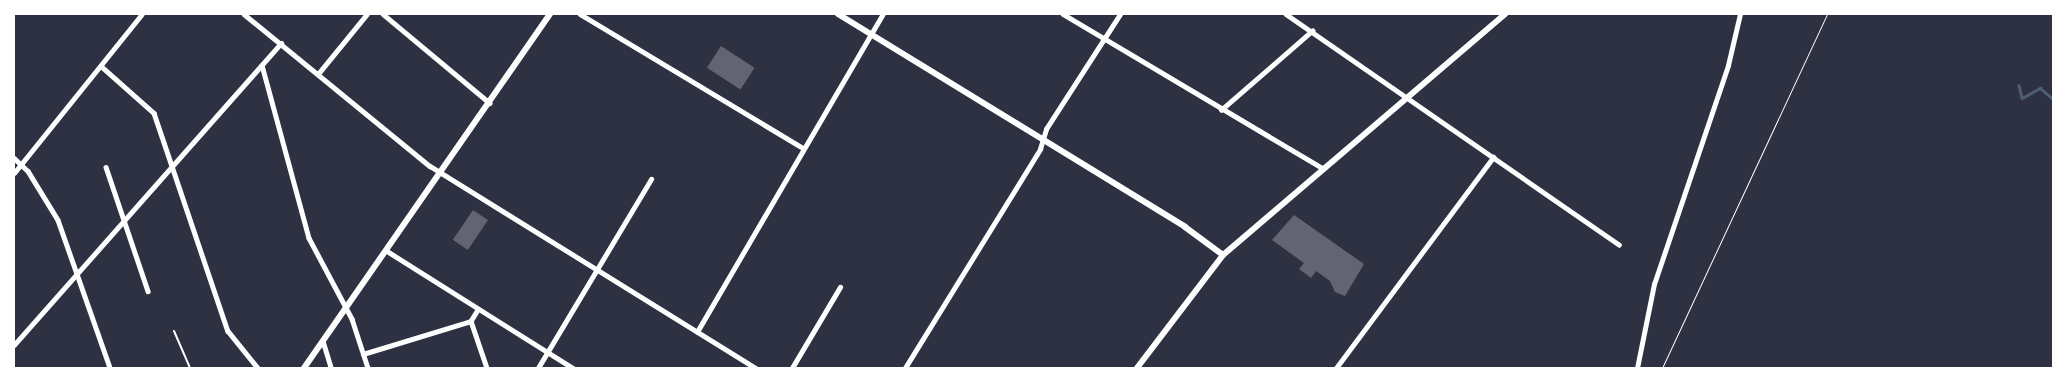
<!DOCTYPE html>
<html>
<head>
<meta charset="utf-8">
<style>
  body { margin:0 }
  #map { position:relative; width:2067px; height:382px; overflow:hidden; background:#2d3142; font-family:Ubuntu,sans-serif }
  div>[style] { position:absolute }
  .stream>* { height:2.5px; margin:-1.25px; padding:0 1.25px; transform-origin:1.25px; border-radius:1.25px; background:#4f5d75 }
  .building>* { inset:0; background:#626471; transform-origin:0 0 }
  .path>* { height:1px; margin:-0.5px; padding:0 0.5px; transform-origin:0.5px; border-radius:0.5px; background:#fff }
  .service>* { height:2px; margin:-1px; padding:0 1px; transform-origin:1px; border-radius:1px; background:#fff }
  .minor>* { height:4.5px; margin:-2.25px; padding:0 2.25px; transform-origin:2.25px; border-radius:2.25px; background:#fff }
  .tertiary>* { height:5px; margin:-2.5px; padding:0 2.5px; transform-origin:2.5px; border-radius:2.5px; background:#fff }
  .secondary>* { height:6px; margin:-3px; padding:0 3px; transform-origin:3px; border-radius:3px; background:#fff }
  span { translate:-50% -50%; white-space:nowrap; text-align:center; line-height:1.15; -webkit-text-stroke:5px #fff; paint-order:stroke }
  .frame { position:absolute; inset:0; border:15px solid #fff; pointer-events:none }
</style>
</head>
<body>
<div id="map">
  <div class="stream">
    <div style="left:2019px;top:85px;width:13px;rotate:77deg"></div>
    <div style="left:2022px;top:98px;width:21px;rotate:-29deg"></div>
    <div style="left:2040px;top:88px;width:17px;rotate:40deg"></div>
  </div>
  <div class="building">
    <div style="left:721px;top:46px;width:40px;height:26px;rotate:33deg"></div>
    <div style="left:473px;top:210px;width:18px;height:36px;rotate:34deg"></div>
    <div style="clip-path:polygon(1294px 215px,1364px 264px,1345px 296px,1335px 292px,1330px 281px,1316px 271px,1311px 278px,1299px 269px,1304px 263px,1272px 240px)"></div>
  </div>
  <div class="path">
    <div style="left:1662px;top:368px;width:391px;rotate:-65deg"></div>
  </div>
  <div class="service">
    <div style="left:174px;top:331px;width:40px;rotate:66.6deg"></div>
  </div>
  <div class="minor">
    <div style="left:244px;top:14px;width:240px;rotate:39.3deg"></div>
    <div style="left:430px;top:166px;width:384px;rotate:31.8deg"></div>
    <div style="left:383px;top:14px;width:139px;rotate:39.8deg"></div>
    <div style="left:580px;top:14px;width:260px;rotate:31deg"></div>
    <div style="left:1063px;top:14px;width:301px;rotate:30.7deg"></div>
    <div style="left:1286px;top:14px;width:405px;rotate:34.7deg"></div>
    <div style="left:262px;top:65px;width:179px;rotate:74.8deg"></div>
    <div style="left:309px;top:238px;width:92px;rotate:62deg"></div>
    <div style="left:352px;top:319px;width:52px;rotate:71.9deg"></div>
    <div style="left:101px;top:66px;width:71px;rotate:41.6deg"></div>
    <div style="left:154px;top:113px;width:230px;rotate:71.3deg"></div>
    <div style="left:228px;top:331px;width:48px;rotate:51deg"></div>
    <div style="left:318px;top:74px;width:77px;rotate:-50.8deg"></div>
    <div style="left:1221px;top:110px;width:121px;rotate:-41deg"></div>
    <div style="left:14px;top:158px;width:19px;rotate:43deg"></div>
    <div style="left:28px;top:171px;width:57px;rotate:58.5deg"></div>
    <div style="left:58px;top:220px;width:157px;rotate:70.6deg"></div>
    <div style="left:106px;top:167px;width:131px;rotate:71.3deg"></div>
    <div style="left:387px;top:251px;width:220px;rotate:32.2deg"></div>
    <div style="left:478px;top:310px;width:13px;rotate:122deg"></div>
    <div style="left:471px;top:321px;width:50px;rotate:71.2deg"></div>
    <div style="left:697px;top:332px;width:368px;rotate:-59.7deg"></div>
    <div style="left:323px;top:341px;width:28px;rotate:73deg"></div>
    <div style="left:14px;top:345px;width:403px;rotate:-48.5deg"></div>
    <div style="left:363px;top:354px;width:113px;rotate:-17deg"></div>
    <div style="left:538px;top:368px;width:220px;rotate:-59.1deg"></div>
    <div style="left:792px;top:368px;width:94px;rotate:-59.3deg"></div>
    <div style="left:905px;top:368px;width:257px;rotate:-58.3deg"></div>
    <div style="left:1040px;top:149px;width:21px;rotate:-73deg"></div>
    <div style="left:1046px;top:129px;width:137px;rotate:-57.2deg"></div>
    <div style="left:1336px;top:368px;width:263px;rotate:-53.3deg"></div>
  </div>
  <div class="tertiary">
    <div style="left:14px;top:173px;width:204px;rotate:-51.2deg"></div>
    <div style="left:1637px;top:368px;width:86px;rotate:-78.6deg"></div>
    <div style="left:1654px;top:284px;width:231px;rotate:-71.3deg"></div>
    <div style="left:1728px;top:65px;width:52px;rotate:-76.8deg"></div>
  </div>
  <div class="secondary">
    <div style="left:838px;top:14px;width:407px;rotate:31.5deg"></div>
    <div style="left:1185px;top:227px;width:47px;rotate:36.4deg"></div>
    <div style="left:304px;top:368px;width:431px;rotate:-55.2deg"></div>
    <div style="left:1137px;top:368px;width:142px;rotate:-52.7deg"></div>
    <div style="left:1223px;top:255px;width:371px;rotate:-40.5deg"></div>
  </div>
  <div class="frame"></div>
</div>
</body>
</html>
